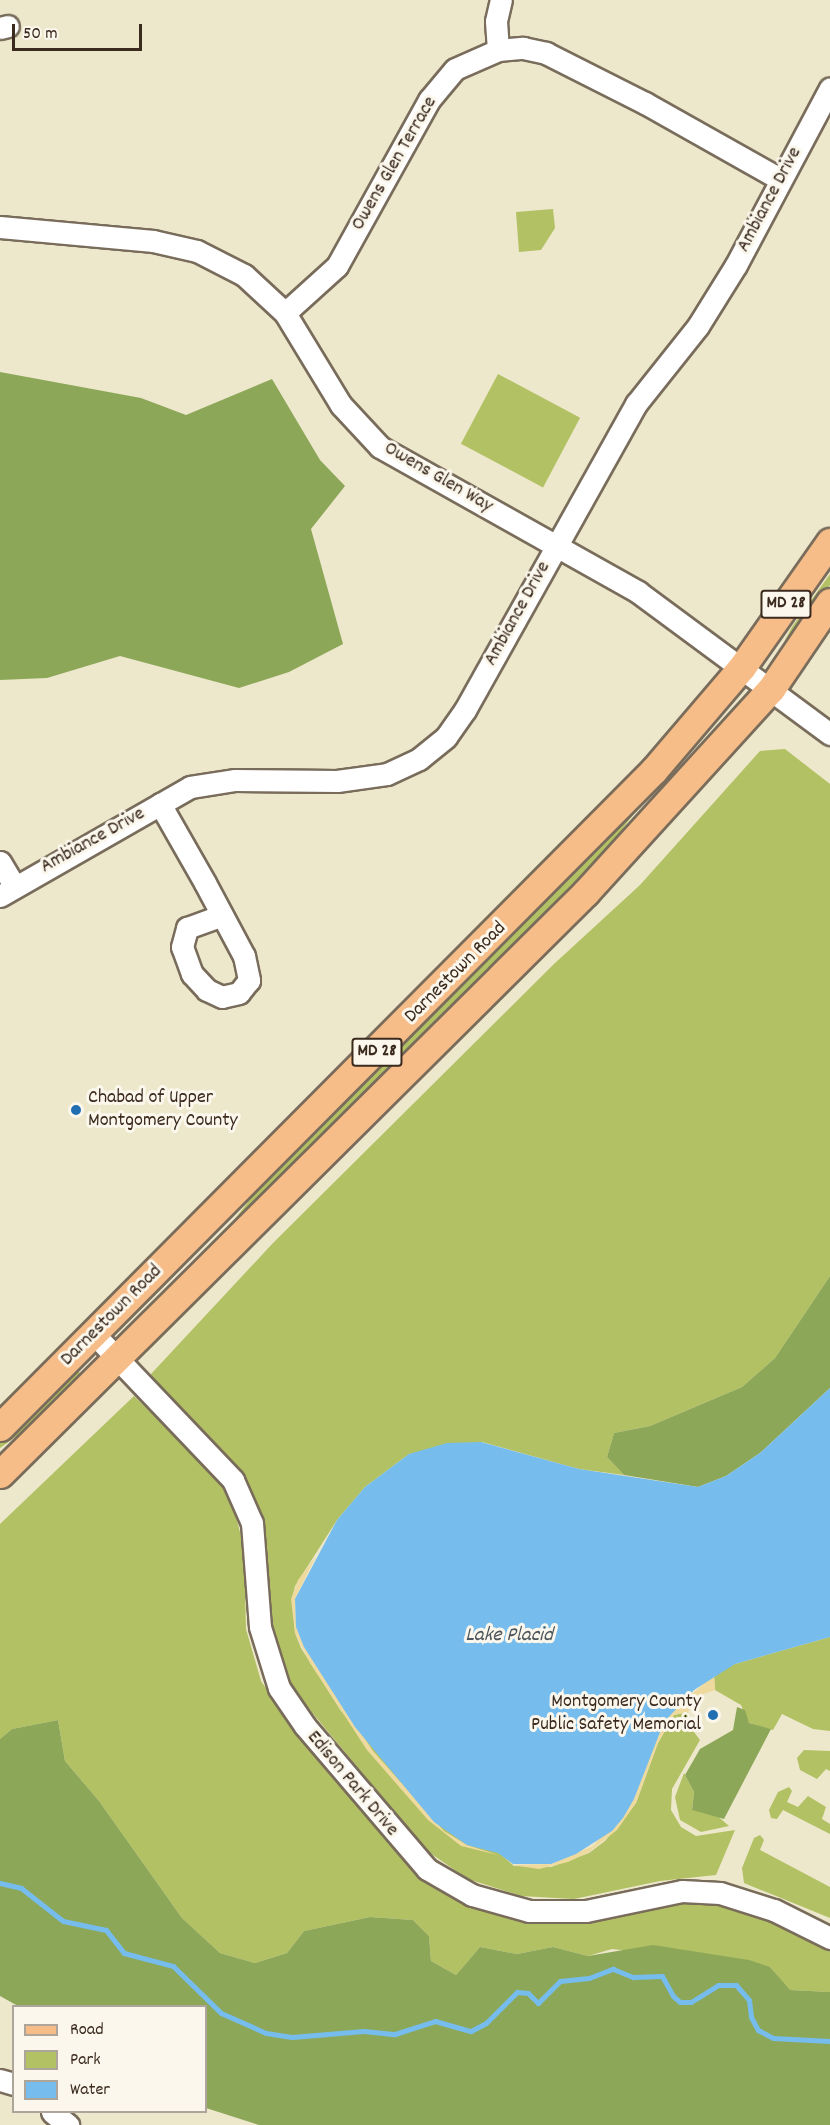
<!DOCTYPE html>
<html>
<head>
<meta charset="utf-8">
<style>
  body { margin:0 }
  #map { position:relative; width:830px; height:2125px; overflow:hidden; background:#ede7cb; font-family:Dekko,sans-serif }
  div>[style] { position:absolute }
  .green>* { inset:0; background:#b2c163; transform-origin:0 0 }
  .forest>* { inset:0; background:#8da759 }
  .sand>* { inset:0; background:#eeda9e }
  .water>* { inset:0; background:#76bded }
  .stream>* { height:5px; margin:-2.5px; padding:0 2.5px; transform-origin:2.5px; border-radius:2.5px; background:#76bded }
  .roads { filter:drop-shadow(2px 0 #796c5b) drop-shadow(-2px 0 #796c5b) drop-shadow(0 2px #796c5b) drop-shadow(0 -2px #796c5b) }
  .minor>* { height:21px; margin:-10.5px; padding:0 10.5px; transform-origin:10.5px; border-radius:10.5px; background:#fff }
  .major>* { height:27px; margin:-13.5px; padding:0 13.5px; transform-origin:13.5px; border-radius:13.5px; background:#f7bd88 }
  .dots>* { width:16px; height:16px; translate:-50% -50%; box-sizing:border-box; border:3px solid #fbf7ec; border-radius:50% }
  span { translate:-50% -50%; white-space:nowrap; text-align:center; line-height:1.15; -webkit-text-stroke:6px #fbf7ec; paint-order:stroke }
  .shield-label span { padding:2px 4px; background:#fbf7ec; border:2px solid; border-radius:4px; -webkit-text-stroke-width:0 }
  .shield-label { font-size:18px; color:#3b2a1e; font-weight:700 }
  .street-label { font-size:20px; color:#3b2a1e }
  .poi-label { font-size:20px; color:#3b2a1e }
  .left { translate:0 -50%; text-align:left }
  .right { translate:-100% -50%; text-align:right }
  .water-label { font-size:21px; color:#4d565c; font-style:italic }
  .legend { position:absolute; left:12px; top:2005px; width:195px; height:108px; box-sizing:border-box; background:#fbf7ec; border:2px solid #aea59a; margin:0; padding:8px 10px; list-style:none; font-size:18px; color:#3b2a1e }
  .legend li { display:flex; align-items:center; gap:12px; height:30px }
  .legend b { width:30px; border:2px solid #aea59a }
  .scale { position:absolute; left:12px; top:24px; width:130px; height:27px; box-sizing:border-box; border:3px solid #3b2a1e; border-top:0; padding-left:8px; font-size:18px; line-height:21px; white-space:nowrap; color:#3b2a1e; -webkit-text-stroke:4px #fbf7ec; paint-order:stroke }
</style>
</head>
<body>
<div id="map">
  <div class="green">
    <div style="clip-path:polygon(553px 209px,555px 228px,541px 250px,519px 252px,516px 212px)"></div>
    <div style="left:498px;top:374px;width:93px;height:79px;rotate:28deg"></div>
    <div style="clip-path:polygon(830px 574px,830px 585px,784px 642px,792px 627px)"></div>
    <div style="clip-path:polygon(721px 710px,629px 820px,593px 870px,138px 1319px,234px 1220px,278px 1164px)"></div>
    <div style="clip-path:polygon(785px 749px,830px 784px,830px 1276px,775px 1358px,742px 1387px,650px 1426px,614px 1433px,607px 1457px,624px 1475px,579px 1469px,482px 1442px,409px 1454px,365px 1487px,337px 1520px,295px 1586px,292px 1599px,295px 1633px,301px 1648px,341px 1711px,514px 1866px,551px 1867px,589px 1853px,605px 1841px,636px 1803px,658px 1743px,674px 1715px,688px 1712px,691px 1728px,700px 1740px,672px 1789px,671px 1810px,681px 1827px,696px 1836px,735px 1830px,716px 1875px,660px 1881px,574px 1899px,521px 1896px,468px 1879px,427px 1851px,290px 1686px,277px 1662px,266px 1597px,267px 1549px,254px 1497px,234px 1464px,157px 1385px,151px 1374px,273px 1243px,554px 964px,640px 885px,760px 751px)"></div>
    <div style="clip-path:polygon(78px 1371px,81px 1374px,46px 1415px,0 1448px,0 1443px,51px 1392px)"></div>
    <div style="clip-path:polygon(134px 1396px,214px 1474px,232px 1501px,244px 1548px,246px 1629px,261px 1681px,304px 1743px,411px 1867px,463px 1901px,488px 1911px,551px 1923px,602px 1919px,668px 1903px,707px 1901px,734px 1906px,763px 1915px,830px 1950px,830px 1992px,789px 1990px,770px 1967px,612px 1949px,588px 1956px,553px 1947px,517px 1954px,480px 1947px,456px 1975px,431px 1961px,429px 1936px,413px 1920px,370px 1917px,304px 1931px,287px 1953px,255px 1963px,220px 1953px,182px 1918px,99px 1801px,65px 1761px,58px 1720px,12px 1729px,0 1739px,0 1524px)"></div>
    <div style="clip-path:polygon(830px 1637px,830px 1731px,813px 1729px,782px 1714px,773px 1730px,749px 1723px,741px 1705px,715px 1690px,714px 1675px,735px 1664px)"></div>
    <div style="clip-path:polygon(804px 1750px,830px 1751px,830px 1771px,826px 1769px,817px 1779px,800px 1770px,797px 1758px)"></div>
    <div style="clip-path:polygon(684px 1773px,694px 1792px,692px 1810px,714px 1813px,729px 1826px,701px 1832px,680px 1820px,675px 1797px)"></div>
    <div style="clip-path:polygon(789px 1787px,792px 1791px,787px 1802px,798px 1807px,808px 1796px,826px 1807px,822px 1819px,830px 1824px,830px 1834px,783px 1810px,777px 1819px,771px 1818px,769px 1810px,778px 1792px)"></div>
    <div style="clip-path:polygon(760px 1835px,764px 1840px,760px 1850px,830px 1887px,830px 1918px,744px 1883px,742px 1868px,754px 1838px)"></div>
  </div>
  <div class="forest">
    <div style="clip-path:polygon(0 372px,141px 398px,186px 415px,272px 379px,320px 460px,345px 486px,311px 529px,343px 644px,289px 672px,239px 688px,120px 656px,47px 678px,0 680px)"></div>
    <div style="clip-path:polygon(830px 1276px,830px 1388px,760px 1453px,726px 1476px,698px 1487px,624px 1475px,607px 1457px,614px 1433px,650px 1426px,742px 1387px,775px 1358px)"></div>
    <div style="clip-path:polygon(737px 1707px,745px 1710px,749px 1723px,771px 1729px,724px 1819px,692px 1810px,694px 1792px,685px 1775px,700px 1749px,733px 1730px)"></div>
    <div style="clip-path:polygon(58px 1720px,65px 1761px,99px 1801px,182px 1918px,220px 1953px,255px 1963px,287px 1953px,304px 1931px,370px 1917px,413px 1920px,429px 1936px,431px 1961px,456px 1975px,480px 1947px,517px 1954px,553px 1947px,588px 1956px,653px 1945px,749px 1960px,770px 1967px,790px 1990px,830px 1992px,830px 2125px,259px 2125px,206px 2108px,206px 2006px,18px 2006px,0 1996px,0 1739px,12px 1729px)"></div>
  </div>
  <div class="sand">
    <div style="clip-path:polygon(316px 1556px,295px 1599px,296px 1627px,304px 1647px,373px 1751px,444px 1831px,467px 1845px,498px 1855px,461px 1846px,428px 1820px,367px 1750px,310px 1663px,295px 1633px,291px 1599px,298px 1580px)"></div>
    <div style="clip-path:polygon(714px 1675px,715px 1690px,698px 1696px,688px 1712px,674px 1715px,658px 1743px,636px 1803px,617px 1830px,589px 1852px,568px 1862px,539px 1869px,512px 1865px,551px 1864px,593px 1846px,634px 1799px,658px 1734px,671px 1712px)"></div>
  </div>
  <div class="water">
    <div style="clip-path:polygon(830px 1388px,830px 1637px,735px 1664px,694px 1690px,664px 1722px,634px 1799px,623px 1818px,612px 1831px,576px 1854px,551px 1864px,513px 1864px,498px 1853px,467px 1845px,434px 1822px,355px 1727px,304px 1647px,296px 1627px,295px 1599px,337px 1520px,365px 1487px,409px 1454px,447px 1443px,481px 1442px,579px 1469px,698px 1487px,726px 1476px,760px 1453px)"></div>
  </div>
  <div class="stream">
    <div style="left:0;top:1883px;width:22px;rotate:13deg"></div>
    <div style="left:21px;top:1888px;width:53px;rotate:38.2deg"></div>
    <div style="left:63px;top:1921px;width:44px;rotate:11.8deg"></div>
    <div style="left:106px;top:1930px;width:29px;rotate:52deg"></div>
    <div style="left:124px;top:1953px;width:51px;rotate:14.9deg"></div>
    <div style="left:173px;top:1966px;width:67px;rotate:44.4deg"></div>
    <div style="left:221px;top:2013px;width:49px;rotate:24deg"></div>
    <div style="left:266px;top:2033px;width:26px;rotate:9deg"></div>
    <div style="left:292px;top:2037px;width:72px;rotate:-4.8deg"></div>
    <div style="left:364px;top:2031px;width:31px;rotate:6deg"></div>
    <div style="left:395px;top:2034px;width:42px;rotate:-18deg"></div>
    <div style="left:435px;top:2021px;width:37px;rotate:16deg"></div>
    <div style="left:471px;top:2031px;width:17px;rotate:-28deg"></div>
    <div style="left:486px;top:2023px;width:44px;rotate:-45deg"></div>
    <div style="left:517px;top:1992px;width:11px;rotate:5deg"></div>
    <div style="left:528px;top:1993px;width:14px;rotate:45deg"></div>
    <div style="left:538px;top:2003px;width:31px;rotate:-45deg"></div>
    <div style="left:560px;top:1981px;width:29px;rotate:-6deg"></div>
    <div style="left:589px;top:1978px;width:26px;rotate:-21deg"></div>
    <div style="left:613px;top:1969px;width:22px;rotate:22deg"></div>
    <div style="left:633px;top:1977px;width:29px;rotate:-2deg"></div>
    <div style="left:662px;top:1976px;width:23px;rotate:61deg"></div>
    <div style="left:673px;top:1996px;width:9px;rotate:41deg"></div>
    <div style="left:680px;top:2002px;width:11px"></div>
    <div style="left:691px;top:2002px;width:32px;rotate:-32deg"></div>
    <div style="left:718px;top:1985px;width:18px"></div>
    <div style="left:736px;top:1985px;width:20px;rotate:49deg"></div>
    <div style="left:749px;top:2000px;width:17px;rotate:83deg"></div>
    <div style="left:751px;top:2017px;width:15px;rotate:62deg"></div>
    <div style="left:758px;top:2030px;width:17px;rotate:28deg"></div>
    <div style="left:773px;top:2038px;width:57px;rotate:3deg"></div>
  </div>
  <div class="roads">
    <div class="minor">
      <div style="left:0;top:28px;width:8px;rotate:-14deg"></div>
      <div style="left:498px;top:50px;width:29px;rotate:-94deg"></div>
      <div style="left:496px;top:21px;width:22px;rotate:-77deg"></div>
      <div style="left:0;top:227px;width:154px;rotate:5.2deg"></div>
      <div style="left:153px;top:241px;width:45px;rotate:12.8deg"></div>
      <div style="left:197px;top:251px;width:53px;rotate:27.1deg"></div>
      <div style="left:244px;top:275px;width:56px;rotate:42.8deg"></div>
      <div style="left:285px;top:313px;width:108px;rotate:58.7deg"></div>
      <div style="left:341px;top:405px;width:57px;rotate:47.1deg"></div>
      <div style="left:380px;top:447px;width:296px;rotate:29.3deg"></div>
      <div style="left:638px;top:592px;width:239px;rotate:36.5deg"></div>
      <div style="left:285px;top:313px;width:70px;rotate:-42.1deg"></div>
      <div style="left:337px;top:266px;width:190px;rotate:-61deg"></div>
      <div style="left:429px;top:100px;width:40px;rotate:-50deg"></div>
      <div style="left:455px;top:69px;width:47px;rotate:-23.8deg"></div>
      <div style="left:498px;top:50px;width:25px;rotate:-5deg"></div>
      <div style="left:523px;top:48px;width:24px;rotate:12deg"></div>
      <div style="left:546px;top:53px;width:111px;rotate:26.8deg"></div>
      <div style="left:645px;top:103px;width:155px;rotate:29.4deg"></div>
      <div style="left:160px;top:804px;width:91px;rotate:60.3deg"></div>
      <div style="left:205px;top:883px;width:83px;rotate:61.9deg"></div>
      <div style="left:244px;top:956px;width:25px;rotate:78deg"></div>
      <div style="left:249px;top:980px;width:16px;rotate:128deg"></div>
      <div style="left:239px;top:993px;width:17px;rotate:167deg"></div>
      <div style="left:222px;top:997px;width:17px;rotate:-155deg"></div>
      <div style="left:207px;top:990px;width:22px;rotate:-133deg"></div>
      <div style="left:192px;top:974px;width:29px;rotate:-110deg"></div>
      <div style="left:182px;top:947px;width:20px;rotate:-75deg"></div>
      <div style="left:187px;top:928px;width:37px;rotate:-20deg"></div>
      <div style="left:0;top:862px;width:29px;rotate:59deg"></div>
      <div style="left:0;top:896px;width:219px;rotate:-29.8deg"></div>
      <div style="left:190px;top:787px;width:46px;rotate:-8.8deg"></div>
      <div style="left:235px;top:780px;width:102px;rotate:0.6deg"></div>
      <div style="left:337px;top:781px;width:50px;rotate:-8deg"></div>
      <div style="left:387px;top:774px;width:35px;rotate:-25deg"></div>
      <div style="left:419px;top:759px;width:35px;rotate:-39deg"></div>
      <div style="left:446px;top:737px;width:33px;rotate:-55deg"></div>
      <div style="left:465px;top:710px;width:351px;rotate:-60.8deg"></div>
      <div style="left:636px;top:404px;width:100px;rotate:-51.5deg"></div>
      <div style="left:698px;top:326px;width:72px;rotate:-58.1deg"></div>
      <div style="left:736px;top:265px;width:200px;rotate:-62deg"></div>
      <div style="left:94px;top:1334px;width:202px;rotate:46.4deg"></div>
      <div style="left:233px;top:1480px;width:47px;rotate:66.2deg"></div>
      <div style="left:252px;top:1523px;width:104px;rotate:85.6deg"></div>
      <div style="left:260px;top:1627px;width:64px;rotate:72.7deg"></div>
      <div style="left:279px;top:1688px;width:46px;rotate:55.6deg"></div>
      <div style="left:305px;top:1726px;width:188px;rotate:49.5deg"></div>
      <div style="left:427px;top:1869px;width:52px;rotate:30deg"></div>
      <div style="left:472px;top:1895px;width:59px;rotate:15.7deg"></div>
      <div style="left:529px;top:1911px;width:57px"></div>
      <div style="left:586px;top:1911px;width:98px;rotate:-11.8deg"></div>
      <div style="left:682px;top:1891px;width:38px;rotate:3deg"></div>
      <div style="left:720px;top:1893px;width:57px;rotate:17.5deg"></div>
      <div style="left:774px;top:1910px;width:63px;rotate:26.6deg"></div>
      <div style="left:0;top:2080px;width:15px;rotate:16deg"></div>
      <div style="left:52px;top:2112px;width:21px;rotate:39deg"></div>
    </div>
    <div class="major">
      <div style="left:0;top:1427px;width:927px;rotate:-45.13deg"></div>
      <div style="left:654px;top:770px;width:135px;rotate:-49.5deg"></div>
      <div style="left:742px;top:667px;width:153px;rotate:-54.9deg"></div>
      <div style="left:0;top:1474px;width:826px;rotate:-44.8deg"></div>
      <div style="left:586px;top:892px;width:275px;rotate:-47.7deg"></div>
      <div style="left:771px;top:689px;width:105px;rotate:-55.9deg"></div>
    </div>
  </div>
  <div class="dots">
    <div style="left:76px;top:1110px;background:#1f6fb2"></div>
    <div style="left:713px;top:1715px;background:#1f6fb2"></div>
  </div>
  <div class="shield-label">
    <span style="left:786px;top:604px">MD 28</span>
    <span style="left:377px;top:1052px">MD 28</span>
  </div>
  <div class="street-label">
    <span style="left:395px;top:164px;rotate:-60deg">Owens Glen Terrace</span>
    <span style="left:770px;top:200px;rotate:-62deg">Ambiance Drive</span>
    <span style="left:438px;top:478px;rotate:30deg">Owens Glen Way</span>
    <span style="left:518px;top:614px;rotate:-61deg">Ambiance Drive</span>
    <span style="left:93px;top:841px;rotate:-29deg">Ambiance Drive</span>
    <span style="left:456px;top:973px;rotate:-45deg">Darnestown Road</span>
    <span style="left:112px;top:1316px;rotate:-45deg">Darnestown Road</span>
    <span style="left:352px;top:1784px;rotate:50deg">Edison Park Drive</span>
  </div>
  <div class="poi-label">
    <span class="left" style="left:88px;top:1110px">Chabad of Upper<br>Montgomery County</span>
    <span class="right" style="left:701px;top:1714px">Montgomery County<br>Public Safety Memorial</span>
  </div>
  <div class="water-label">
    <span style="left:509px;top:1636px">Lake Placid</span>
  </div>
  <ul class="legend">
  <li><b style="height:8px;background:#f7bd88"></b>Road</li>
  <li><b style="height:16px;background:#b2c163"></b>Park</li>
  <li><b style="height:16px;background:#76bded"></b>Water</li>
  </ul>
  <div class="scale">50 m</div>
</div>
</body>
</html>
